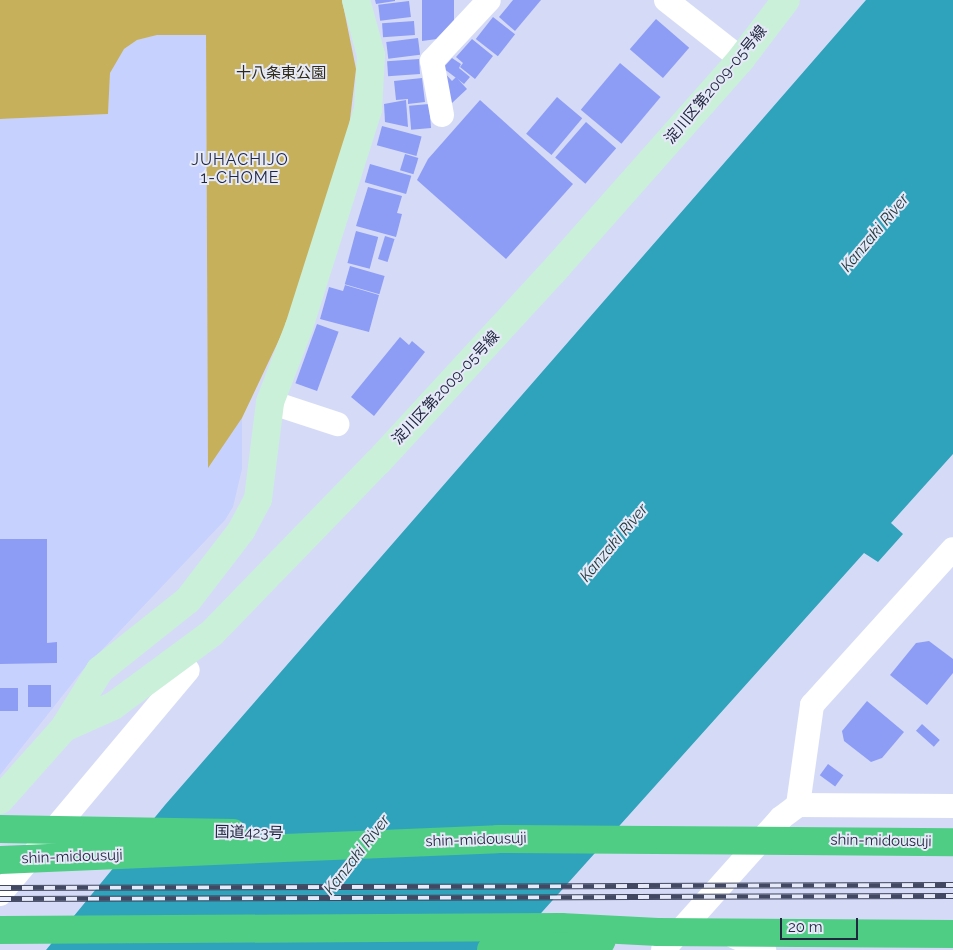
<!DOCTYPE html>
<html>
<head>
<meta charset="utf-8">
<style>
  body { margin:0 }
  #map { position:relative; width:953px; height:950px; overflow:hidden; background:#d5dbf7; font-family:Raleway,"Noto Sans JP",sans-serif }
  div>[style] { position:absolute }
  .built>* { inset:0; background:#c7d1fe }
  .green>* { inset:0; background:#c6b05c }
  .water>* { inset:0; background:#2fa3bb }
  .building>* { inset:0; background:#8d9df6; transform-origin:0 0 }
  .street>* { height:24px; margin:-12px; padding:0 12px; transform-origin:12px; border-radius:12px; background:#fff }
  .secondary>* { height:28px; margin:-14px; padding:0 14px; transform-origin:14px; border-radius:14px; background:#caf0da }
  .highway>* { height:28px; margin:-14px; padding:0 14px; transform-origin:14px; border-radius:14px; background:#4fcd85 }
  .rail>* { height:5.5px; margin-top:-2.75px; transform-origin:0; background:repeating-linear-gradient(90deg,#e6e9f7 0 11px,#424861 0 22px); box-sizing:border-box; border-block:1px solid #424861 }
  span { translate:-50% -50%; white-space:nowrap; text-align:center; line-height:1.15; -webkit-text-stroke:4px #e6e9f7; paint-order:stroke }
  .park-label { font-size:15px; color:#2f2a17 }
  .street-label { font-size:15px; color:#222740 }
  .neighbourhood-label { font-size:16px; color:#222740; letter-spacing:1px }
  .water-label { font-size:16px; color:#1c353b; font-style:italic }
  .scale { position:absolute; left:780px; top:918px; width:78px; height:22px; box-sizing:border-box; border:2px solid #222740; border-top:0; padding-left:6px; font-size:15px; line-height:18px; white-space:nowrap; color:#222740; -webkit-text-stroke:4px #e6e9f7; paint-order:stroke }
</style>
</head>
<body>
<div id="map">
  <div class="built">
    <div style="clip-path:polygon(157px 35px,206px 35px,208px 466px,242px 418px,242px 469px,233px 507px,225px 520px,82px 671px,0 775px,0 119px,108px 114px,110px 73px,116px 60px,124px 49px,137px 40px)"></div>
  </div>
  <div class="green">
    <div style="clip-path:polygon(0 0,342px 0,356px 69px,349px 128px,286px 325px,242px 418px,208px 468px,206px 35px,157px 35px,137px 40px,124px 49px,110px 73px,108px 114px,0 119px)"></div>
  </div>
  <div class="water">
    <div style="clip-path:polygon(866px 0,953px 0,953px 454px,891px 523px,903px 534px,878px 562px,864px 553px,508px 950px,46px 950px,165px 805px)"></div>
  </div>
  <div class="building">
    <div style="clip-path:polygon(375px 0,395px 0,395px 1px,376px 4px)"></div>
    <div style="clip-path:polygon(422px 0,454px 0,454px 22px,437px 39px,422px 41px)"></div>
    <div style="clip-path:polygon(513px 0,541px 0,515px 31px,499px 17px)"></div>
    <div style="left:409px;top:1px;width:16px;height:31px;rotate:83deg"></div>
    <div style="left:493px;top:17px;width:28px;height:28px;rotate:38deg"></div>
    <div style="left:656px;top:19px;width:44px;height:40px;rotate:41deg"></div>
    <div style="left:414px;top:21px;width:14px;height:32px;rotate:86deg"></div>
    <div style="left:418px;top:38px;width:17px;height:32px;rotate:83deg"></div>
    <div style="clip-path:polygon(472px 39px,493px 56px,475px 79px,460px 67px,463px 63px,456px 57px)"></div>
    <div style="clip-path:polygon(452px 58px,461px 64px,459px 68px,470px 77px,464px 84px,443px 68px)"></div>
    <div style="left:419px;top:59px;width:15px;height:32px;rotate:86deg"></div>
    <div style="left:620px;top:63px;width:53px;height:61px;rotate:40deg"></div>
    <div style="clip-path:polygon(443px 71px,452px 81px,456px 77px,467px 89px,452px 103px,447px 98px)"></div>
    <div style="clip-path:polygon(422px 78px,425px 102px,408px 104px,408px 99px,396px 100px,394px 81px)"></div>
    <div style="left:557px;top:97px;width:33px;height:48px;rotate:40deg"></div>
    <div style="clip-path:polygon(406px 100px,408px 127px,385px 122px,384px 104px)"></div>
    <div style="clip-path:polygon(480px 100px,573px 184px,506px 259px,417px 180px,428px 159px)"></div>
    <div style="left:429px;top:104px;width:24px;height:20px;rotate:85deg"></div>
    <div style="left:586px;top:122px;width:40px;height:47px;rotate:41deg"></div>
    <div style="left:382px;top:126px;width:41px;height:20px;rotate:15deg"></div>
    <div style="left:405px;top:154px;width:14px;height:17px;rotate:17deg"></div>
    <div style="left:370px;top:164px;width:43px;height:19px;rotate:16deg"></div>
    <div style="clip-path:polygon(368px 187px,402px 196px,397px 213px,402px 214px,396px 237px,356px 226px)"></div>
    <div style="left:356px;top:231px;width:23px;height:33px;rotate:15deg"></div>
    <div style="left:385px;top:236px;width:10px;height:24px;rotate:17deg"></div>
    <div style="left:350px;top:266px;width:36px;height:19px;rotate:16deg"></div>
    <div style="clip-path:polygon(345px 285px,379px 295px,369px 332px,320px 319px,329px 287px,343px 291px)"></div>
    <div style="left:317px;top:324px;width:23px;height:63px;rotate:20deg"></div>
    <div style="clip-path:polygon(400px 337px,409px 345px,412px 341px,425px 352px,374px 416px,351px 397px)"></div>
    <div style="clip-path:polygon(0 539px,47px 539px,47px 643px,57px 642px,57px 663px,0 664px)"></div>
    <div style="clip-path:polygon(929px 641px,953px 659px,953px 673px,927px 705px,890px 675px,916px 643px)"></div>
    <div style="left:28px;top:685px;width:23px;height:22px"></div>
    <div style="left:0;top:688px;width:18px;height:23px"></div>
    <div style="clip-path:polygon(867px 701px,904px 732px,882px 758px,871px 762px,844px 741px,842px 731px)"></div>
    <div style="left:922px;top:724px;width:24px;height:9px;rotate:42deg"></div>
    <div style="left:828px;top:764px;width:19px;height:14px;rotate:36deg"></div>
  </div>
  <div class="street">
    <div style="left:666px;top:0;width:95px;rotate:38.2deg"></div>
    <div style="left:442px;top:115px;width:55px;rotate:-100.5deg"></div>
    <div style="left:432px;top:61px;width:83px;rotate:-46.9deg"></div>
    <div style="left:270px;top:402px;width:71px;rotate:18.2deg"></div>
    <div style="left:798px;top:805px;width:155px;rotate:0.4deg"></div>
    <div style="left:0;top:894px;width:292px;rotate:-50deg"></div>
    <div style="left:727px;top:933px;width:41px;rotate:24.7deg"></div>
    <div style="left:663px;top:950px;width:177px;rotate:-48.2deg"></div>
    <div style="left:781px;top:818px;width:21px;rotate:-37deg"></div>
    <div style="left:798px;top:805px;width:101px;rotate:-82deg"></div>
    <div style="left:812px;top:705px;width:210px;rotate:-47.9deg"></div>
  </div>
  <div class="secondary">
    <div style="left:64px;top:728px;width:54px;rotate:-24.2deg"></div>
    <div style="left:113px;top:706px;width:123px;rotate:-36.4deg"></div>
    <div style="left:212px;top:633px;width:238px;rotate:-45.9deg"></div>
    <div style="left:378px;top:462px;width:268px;rotate:-47.4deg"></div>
    <div style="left:559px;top:265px;width:275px;rotate:-48.5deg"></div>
    <div style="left:741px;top:59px;width:74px;rotate:-52.7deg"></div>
    <div style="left:0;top:800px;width:96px;rotate:-48.4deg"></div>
    <div style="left:64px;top:728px;width:68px;rotate:-58.2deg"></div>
    <div style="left:100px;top:670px;width:112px;rotate:-38.5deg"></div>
    <div style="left:188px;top:600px;width:87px;rotate:-52.5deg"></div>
    <div style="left:241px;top:531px;width:36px;rotate:-62deg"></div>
    <div style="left:258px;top:499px;width:98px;rotate:-82.9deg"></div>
    <div style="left:270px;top:402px;width:80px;rotate:-68.9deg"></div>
    <div style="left:299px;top:327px;width:229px;rotate:-72.4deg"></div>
    <div style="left:368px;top:109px;width:54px;rotate:-86.8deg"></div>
    <div style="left:371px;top:55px;width:57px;rotate:-105.3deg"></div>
  </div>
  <div class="highway">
    <div style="left:0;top:829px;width:233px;rotate:1deg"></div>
    <div style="left:0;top:860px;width:498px;rotate:-2.4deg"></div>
    <div style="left:498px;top:839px;width:455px;rotate:0.4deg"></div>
    <div style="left:0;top:930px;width:561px;rotate:-0.31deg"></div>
    <div style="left:561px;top:927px;width:97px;rotate:3deg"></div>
    <div style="left:658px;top:932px;width:295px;rotate:0.4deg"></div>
    <div style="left:491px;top:950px;width:79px;rotate:-2.9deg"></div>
    <div style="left:570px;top:946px;width:32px;rotate:-9deg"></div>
  </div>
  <div class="rail">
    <div style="left:0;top:888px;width:953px;rotate:-0.18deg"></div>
    <div style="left:0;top:899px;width:953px;rotate:-0.18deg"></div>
  </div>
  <div class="park-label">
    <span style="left:281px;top:74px">十八条東公園</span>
  </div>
  <div class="street-label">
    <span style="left:716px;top:85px;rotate:-50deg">淀川区第2009-05号線</span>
    <span style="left:446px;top:388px;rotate:-47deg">淀川区第2009-05号線</span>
    <span style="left:249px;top:833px;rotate:1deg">国道423号</span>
    <span style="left:476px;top:840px;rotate:-2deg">shin-midousuji</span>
    <span style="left:881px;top:841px;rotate:1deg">shin-midousuji</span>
    <span style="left:72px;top:857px;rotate:-2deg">shin-midousuji</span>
  </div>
  <div class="neighbourhood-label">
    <span style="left:240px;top:169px">JUHACHIJO<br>1-CHOME</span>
  </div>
  <div class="water-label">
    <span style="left:875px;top:233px;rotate:-50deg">Kanzaki River</span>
    <span style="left:614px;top:543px;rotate:-50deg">Kanzaki River</span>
    <span style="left:357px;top:855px;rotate:-52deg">Kanzaki River</span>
  </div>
  <div class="scale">20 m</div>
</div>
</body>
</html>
